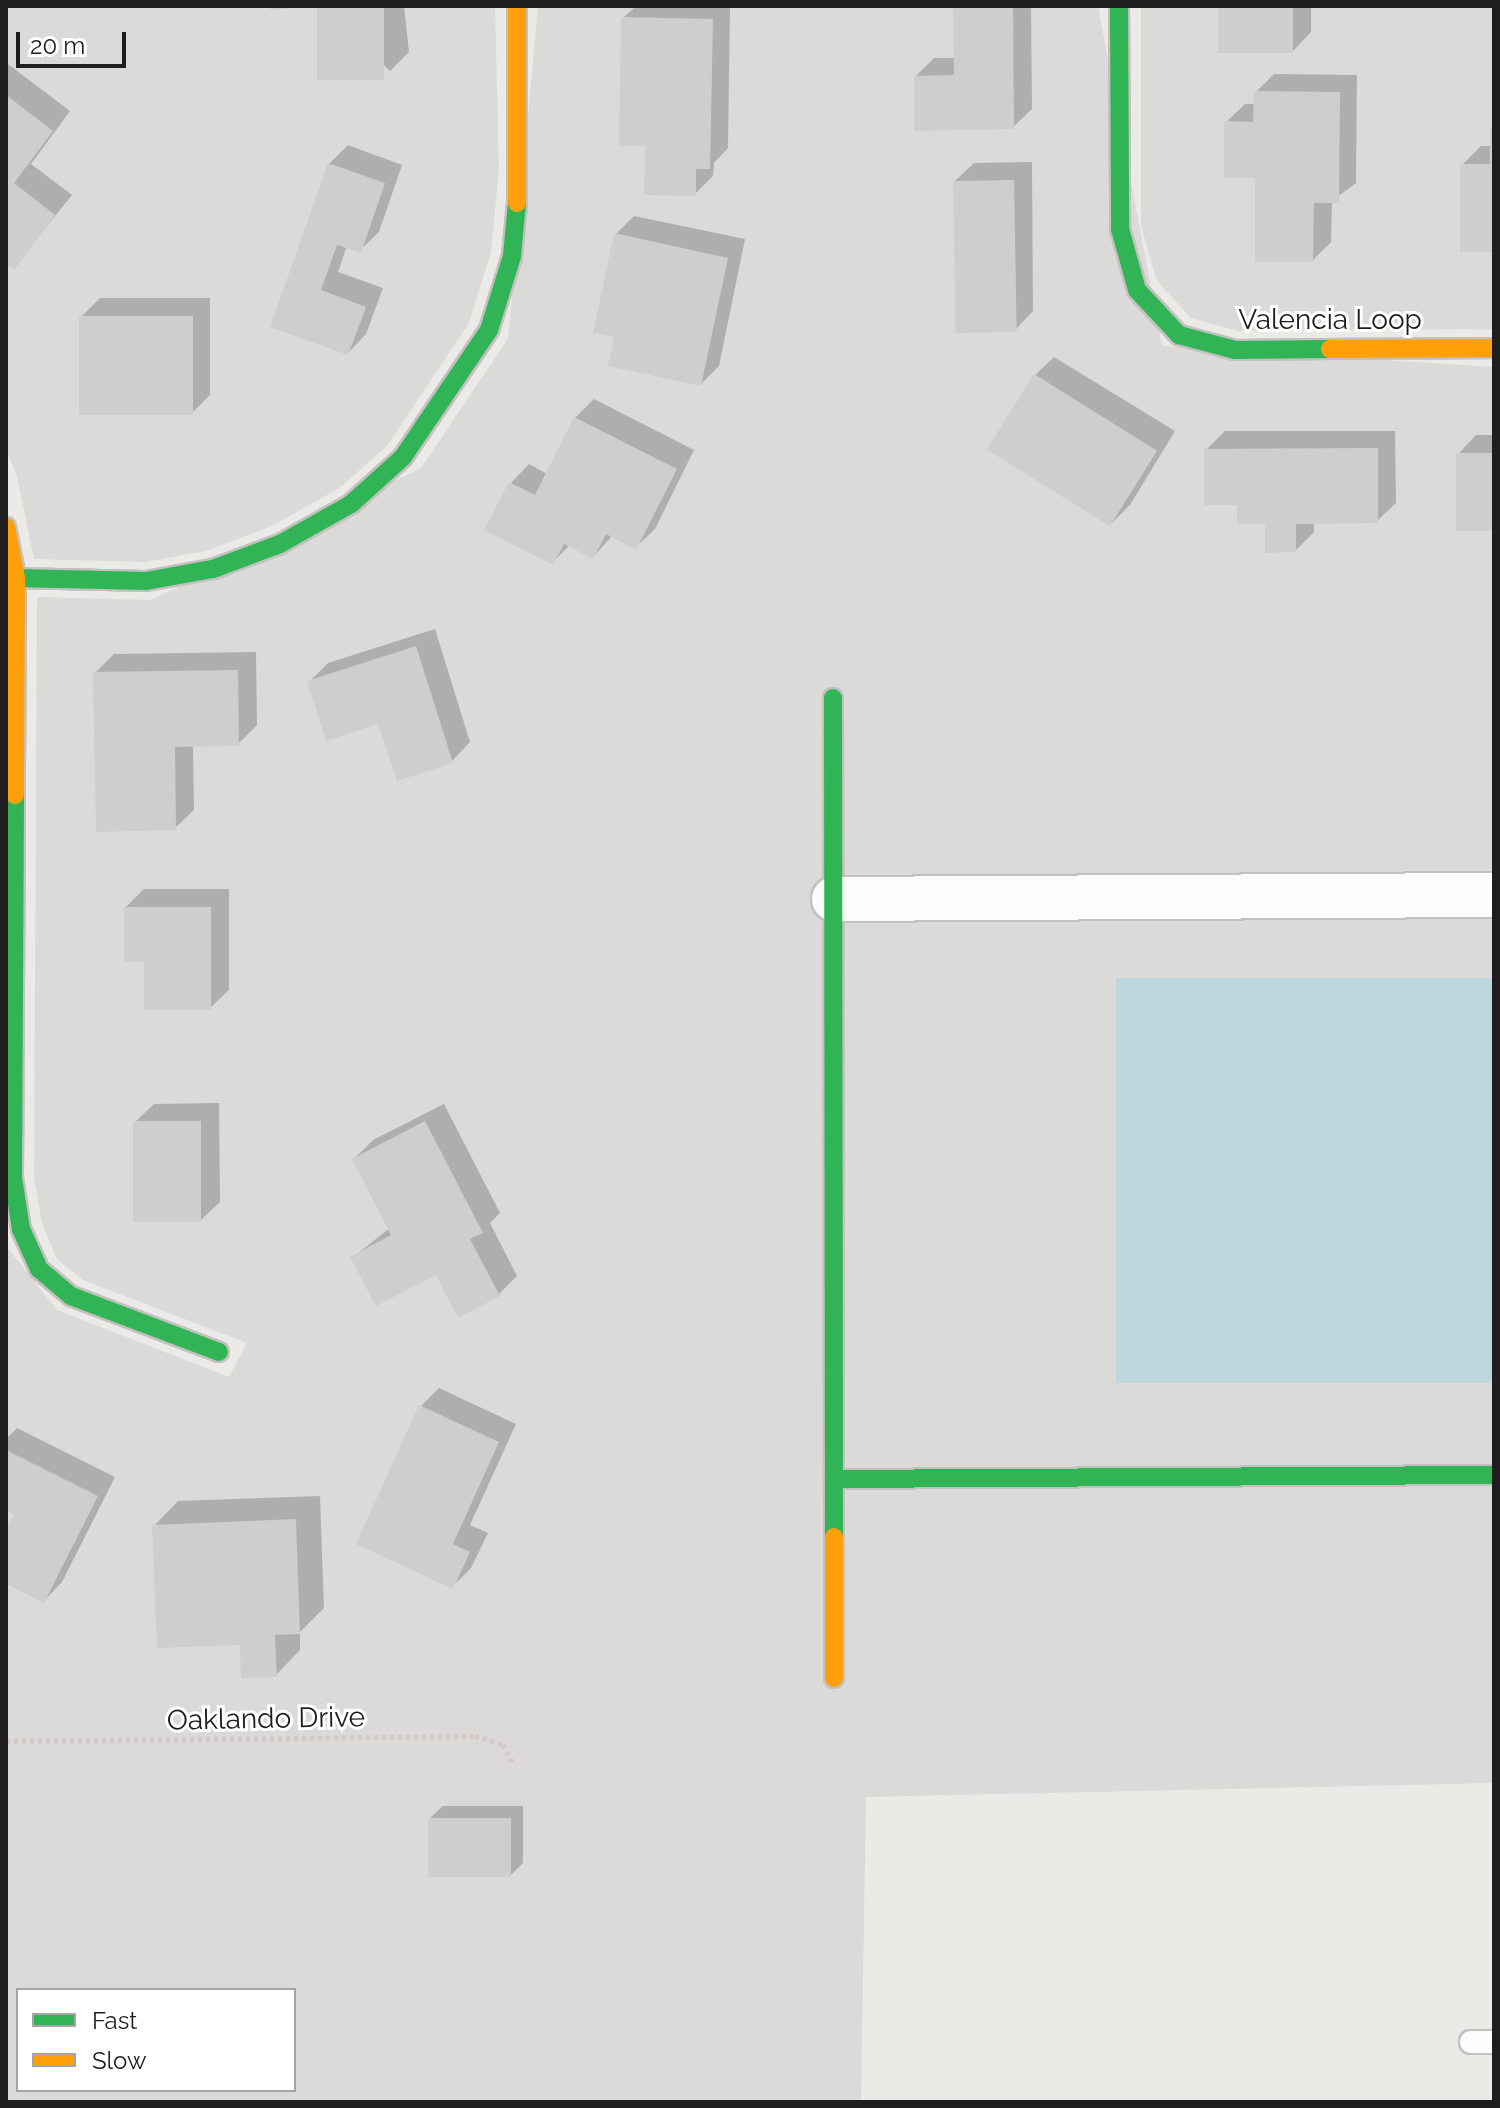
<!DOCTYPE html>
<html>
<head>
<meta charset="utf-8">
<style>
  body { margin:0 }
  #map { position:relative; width:1500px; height:2108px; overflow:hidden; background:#eceae7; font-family:Raleway,sans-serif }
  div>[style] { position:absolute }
  .residential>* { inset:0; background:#dbdad8 }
  .water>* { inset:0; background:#bed7dc; transform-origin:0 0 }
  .shadow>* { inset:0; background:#0003 }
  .building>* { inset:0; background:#d0cecc; transform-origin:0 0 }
  .path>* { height:5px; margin-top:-2.5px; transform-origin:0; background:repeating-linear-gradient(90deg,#d5c9c7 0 4px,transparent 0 8px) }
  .roads { filter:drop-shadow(2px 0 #c2c1bf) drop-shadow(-2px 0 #c2c1bf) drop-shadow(0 2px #c2c1bf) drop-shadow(0 -2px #c2c1bf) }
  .lane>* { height:22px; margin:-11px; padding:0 11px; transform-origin:11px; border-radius:11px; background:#fcfcfb }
  .street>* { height:44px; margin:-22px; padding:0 22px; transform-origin:22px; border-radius:22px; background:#fcfcfb }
  .fast>* { height:18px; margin:-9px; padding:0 9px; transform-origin:9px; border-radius:9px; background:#30b455 }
  .slow>* { height:18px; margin:-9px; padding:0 9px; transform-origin:9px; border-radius:9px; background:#ff9f0a }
  span { translate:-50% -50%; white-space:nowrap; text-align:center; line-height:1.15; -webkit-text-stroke:6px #fff; paint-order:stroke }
  .street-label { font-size:28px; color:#1e1e1e }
  .frame { position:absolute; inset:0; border:8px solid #1e1e1e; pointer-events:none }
  .legend { position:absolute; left:16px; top:1988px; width:280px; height:104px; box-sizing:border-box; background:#fff; border:2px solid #a5a5a5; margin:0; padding:10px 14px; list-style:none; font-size:24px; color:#1e1e1e }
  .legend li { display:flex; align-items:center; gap:16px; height:40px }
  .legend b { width:40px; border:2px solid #a5a5a5 }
  .scale { position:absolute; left:16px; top:32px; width:110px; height:36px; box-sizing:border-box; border:4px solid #1e1e1e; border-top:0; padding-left:10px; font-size:24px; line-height:28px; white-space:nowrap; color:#1e1e1e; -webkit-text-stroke:6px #fff; paint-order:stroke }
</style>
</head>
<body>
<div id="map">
  <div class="residential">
    <div style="clip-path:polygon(6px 6px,495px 6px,499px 169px,491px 252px,469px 323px,387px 446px,338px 489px,270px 527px,206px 551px,144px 562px,34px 559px,17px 476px,6px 449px)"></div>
    <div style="clip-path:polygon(evenodd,538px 6px,1098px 6px,1162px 346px,1494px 367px,1494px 1783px,866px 1797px,861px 2102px,6px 2102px,6px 1246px,57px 1310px,229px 1377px,247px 1343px,83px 1280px,57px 1259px,42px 1224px,34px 1176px,37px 597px,151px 600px,421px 468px,508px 339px,538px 6px,18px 1990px,294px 1990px,294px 2090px,18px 2090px,18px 1990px)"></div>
    <div style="clip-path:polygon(1141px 6px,1494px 6px,1494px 329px,1238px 331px,1191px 318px,1157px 281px,1141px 226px)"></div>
  </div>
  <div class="water">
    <div style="left:1494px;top:978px;width:405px;height:378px;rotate:90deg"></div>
  </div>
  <div class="shadow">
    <div style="clip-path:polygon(319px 6px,404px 6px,409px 52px,390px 71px)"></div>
    <div style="clip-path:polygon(636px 6px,730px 6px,728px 148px,714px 163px,713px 176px,695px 194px,647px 144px,623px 18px)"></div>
    <div style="clip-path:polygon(955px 6px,1031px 6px,1032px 109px,1013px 127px,916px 76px,934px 58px,956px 58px)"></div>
    <div style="clip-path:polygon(1220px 6px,1311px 6px,1311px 32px,1293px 51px)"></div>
    <div style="clip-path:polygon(8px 64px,70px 111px,31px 164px,72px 195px,14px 267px,6px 262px)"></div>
    <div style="clip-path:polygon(1274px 74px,1357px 75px,1356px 183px,1332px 201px,1331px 242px,1313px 260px,1226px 122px,1245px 104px,1255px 104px,1256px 92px)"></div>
    <div style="clip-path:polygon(1494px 127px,1494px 250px,1462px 165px,1481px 146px,1492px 146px)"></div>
    <div style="clip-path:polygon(348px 145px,402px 165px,379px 232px,360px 250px,347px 246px,338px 272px,383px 288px,366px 334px,348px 353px,272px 326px,329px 164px)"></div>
    <div style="clip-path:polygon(1032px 162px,1033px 311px,1015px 330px,955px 181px,974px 163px)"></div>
    <div style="clip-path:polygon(634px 216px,745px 239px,719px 366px,701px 384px,616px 336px,616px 234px)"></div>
    <div style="clip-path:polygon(100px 298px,210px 298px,210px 395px,192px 413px,81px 317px)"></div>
    <div style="clip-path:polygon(1054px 357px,1175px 431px,1130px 505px,1111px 524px,1035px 375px)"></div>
    <div style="clip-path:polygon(594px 399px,694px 450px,655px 529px,636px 547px,613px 535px,593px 557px,570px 545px,553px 562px,511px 483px,529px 464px,547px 474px,575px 418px)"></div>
    <div style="clip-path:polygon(1225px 431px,1395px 431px,1396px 503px,1377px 521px,1314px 522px,1314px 532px,1296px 550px,1206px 450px)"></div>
    <div style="clip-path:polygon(1476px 435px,1494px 435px,1494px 529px,1458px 454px)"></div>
    <div style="clip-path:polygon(435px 629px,470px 742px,452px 761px,310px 681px,328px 663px)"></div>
    <div style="clip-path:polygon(256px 652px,257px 725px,238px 744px,193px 744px,194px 810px,175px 828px,95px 673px,114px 654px)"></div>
    <div style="clip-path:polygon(144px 889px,229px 889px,229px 990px,210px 1008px,146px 960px,126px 907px)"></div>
    <div style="clip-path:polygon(219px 1103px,220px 1202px,201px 1220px,135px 1122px,154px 1104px)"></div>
    <div style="clip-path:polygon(444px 1104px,500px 1213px,490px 1223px,517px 1276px,499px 1294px,436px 1272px,353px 1257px,390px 1228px,354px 1159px,373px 1140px)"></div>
    <div style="clip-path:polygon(439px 1388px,516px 1424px,470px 1525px,488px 1533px,471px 1568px,453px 1586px,421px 1406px)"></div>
    <div style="clip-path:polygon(17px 1428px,115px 1477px,62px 1582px,44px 1601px,6px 1582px,6px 1535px,16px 1514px,6px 1508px,6px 1439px)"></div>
    <div style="clip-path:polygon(320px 1496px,324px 1608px,300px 1632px,300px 1650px,276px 1675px,242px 1643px,154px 1526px,178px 1501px)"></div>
    <div style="clip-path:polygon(443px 1806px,523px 1806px,523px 1863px,511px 1875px,430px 1818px)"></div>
  </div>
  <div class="building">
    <div style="clip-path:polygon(270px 6px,292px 6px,292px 8px,271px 10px)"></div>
    <div style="left:317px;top:6px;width:67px;height:74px"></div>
    <div style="clip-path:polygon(953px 6px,1013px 6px,1014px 129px,914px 131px,914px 76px,954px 75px)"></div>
    <div style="left:1218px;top:6px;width:75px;height:47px"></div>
    <div style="clip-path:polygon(621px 17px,713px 19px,710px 169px,696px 169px,696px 196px,644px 195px,645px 146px,619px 146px)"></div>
    <div style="clip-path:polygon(1254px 91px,1340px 92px,1339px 203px,1314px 203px,1313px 262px,1255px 262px,1255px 178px,1224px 178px,1224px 121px,1253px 122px)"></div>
    <div style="clip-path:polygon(6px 95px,53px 131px,14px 183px,55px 215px,14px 270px,6px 264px)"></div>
    <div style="clip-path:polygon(1490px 128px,1494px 128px,1494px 252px,1460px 252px,1460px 164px,1490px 164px)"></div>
    <div style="clip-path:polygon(328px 163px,385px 183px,361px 253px,337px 245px,321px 290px,366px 307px,348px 355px,270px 327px)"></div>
    <div style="left:1014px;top:180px;width:152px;height:61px;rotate:89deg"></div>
    <div style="clip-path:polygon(614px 233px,728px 258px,701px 386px,608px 366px,614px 337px,593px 333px)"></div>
    <div style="left:79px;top:316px;width:114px;height:99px"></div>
    <div style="left:1034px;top:374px;width:145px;height:89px;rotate:32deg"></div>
    <div style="clip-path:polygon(574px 417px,677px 469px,636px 550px,606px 534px,593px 559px,564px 544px,553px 565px,484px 530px,509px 482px,535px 495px)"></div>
    <div style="clip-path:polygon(1378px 448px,1378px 523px,1296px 524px,1296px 552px,1265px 553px,1265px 524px,1237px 524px,1237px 505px,1204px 505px,1204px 449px)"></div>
    <div style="left:1456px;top:453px;width:38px;height:78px"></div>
    <div style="clip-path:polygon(416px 646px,453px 763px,397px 781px,378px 724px,326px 741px,307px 681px)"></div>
    <div style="clip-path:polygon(238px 670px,239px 746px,175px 747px,176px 830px,96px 832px,93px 672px)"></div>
    <div style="clip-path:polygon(124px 907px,211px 907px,211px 1010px,144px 1010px,144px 962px,124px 962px)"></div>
    <div style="left:133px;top:1121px;width:68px;height:101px"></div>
    <div style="clip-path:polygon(425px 1121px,483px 1233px,470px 1239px,500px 1296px,458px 1318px,436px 1275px,376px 1306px,350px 1257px,391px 1235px,352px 1159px)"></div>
    <div style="clip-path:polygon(419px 1405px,499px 1442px,453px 1544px,470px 1552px,453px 1589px,356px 1544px)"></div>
    <div style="clip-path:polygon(6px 1450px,98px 1496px,44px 1603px,6px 1584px,6px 1530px,14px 1515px,6px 1510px)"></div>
    <div style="clip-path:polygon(296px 1519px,300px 1634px,275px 1635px,277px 1677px,241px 1678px,240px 1645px,157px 1648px,152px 1525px)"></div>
    <div style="left:428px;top:1818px;width:83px;height:59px"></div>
  </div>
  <div class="path">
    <div style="left:6px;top:1741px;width:469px;rotate:-0.6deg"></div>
    <div style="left:475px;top:1736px;width:29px;rotate:16deg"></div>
    <div style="left:503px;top:1744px;width:22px;rotate:63deg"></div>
  </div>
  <div class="roads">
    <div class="lane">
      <div style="left:1471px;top:2042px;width:23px"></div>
    </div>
    <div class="street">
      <div style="left:834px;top:899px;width:660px;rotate:-0.35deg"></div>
    </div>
    <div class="fast">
      <div style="left:1119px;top:6px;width:223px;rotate:89.7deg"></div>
      <div style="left:1120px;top:229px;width:63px;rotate:74.4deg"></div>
      <div style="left:1137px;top:290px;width:62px;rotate:47deg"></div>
      <div style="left:1179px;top:335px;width:58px;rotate:15deg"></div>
      <div style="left:1235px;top:350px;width:95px;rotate:-0.6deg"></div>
      <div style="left:16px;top:578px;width:130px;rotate:1.3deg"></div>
      <div style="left:146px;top:581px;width:68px;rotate:-10.2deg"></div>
      <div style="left:213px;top:569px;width:72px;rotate:-20.5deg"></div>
      <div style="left:280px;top:544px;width:81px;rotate:-29.4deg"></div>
      <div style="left:351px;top:504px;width:70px;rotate:-42.1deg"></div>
      <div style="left:403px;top:457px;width:153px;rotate:-55.9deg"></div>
      <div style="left:489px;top:330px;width:77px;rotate:-72.7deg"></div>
      <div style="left:512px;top:256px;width:53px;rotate:-84.6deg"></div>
      <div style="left:833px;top:698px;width:839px;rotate:89.93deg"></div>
      <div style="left:15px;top:795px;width:383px;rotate:90.3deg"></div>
      <div style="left:13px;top:1178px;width:52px;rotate:81.1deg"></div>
      <div style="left:21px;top:1229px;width:44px;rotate:65.8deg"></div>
      <div style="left:39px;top:1269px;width:42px;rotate:40.2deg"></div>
      <div style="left:71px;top:1296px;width:158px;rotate:20.7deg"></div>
      <div style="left:834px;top:1479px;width:660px;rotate:-0.35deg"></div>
    </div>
    <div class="slow">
      <div style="left:517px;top:203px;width:197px;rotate:-90deg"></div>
      <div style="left:1330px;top:349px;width:164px;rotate:-0.3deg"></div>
      <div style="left:6px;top:527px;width:52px;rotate:78.9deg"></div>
      <div style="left:16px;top:578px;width:217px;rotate:90.3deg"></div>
      <div style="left:834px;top:1537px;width:141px;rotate:90deg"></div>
    </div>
  </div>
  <div class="street-label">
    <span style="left:1330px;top:320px">Valencia Loop</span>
    <span style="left:266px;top:1719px;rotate:-1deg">Oaklando Drive</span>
  </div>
  <div class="frame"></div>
  <ul class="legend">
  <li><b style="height:10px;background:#30b455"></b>Fast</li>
  <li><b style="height:10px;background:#ff9f0a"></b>Slow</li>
  </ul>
  <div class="scale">20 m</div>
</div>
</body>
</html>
